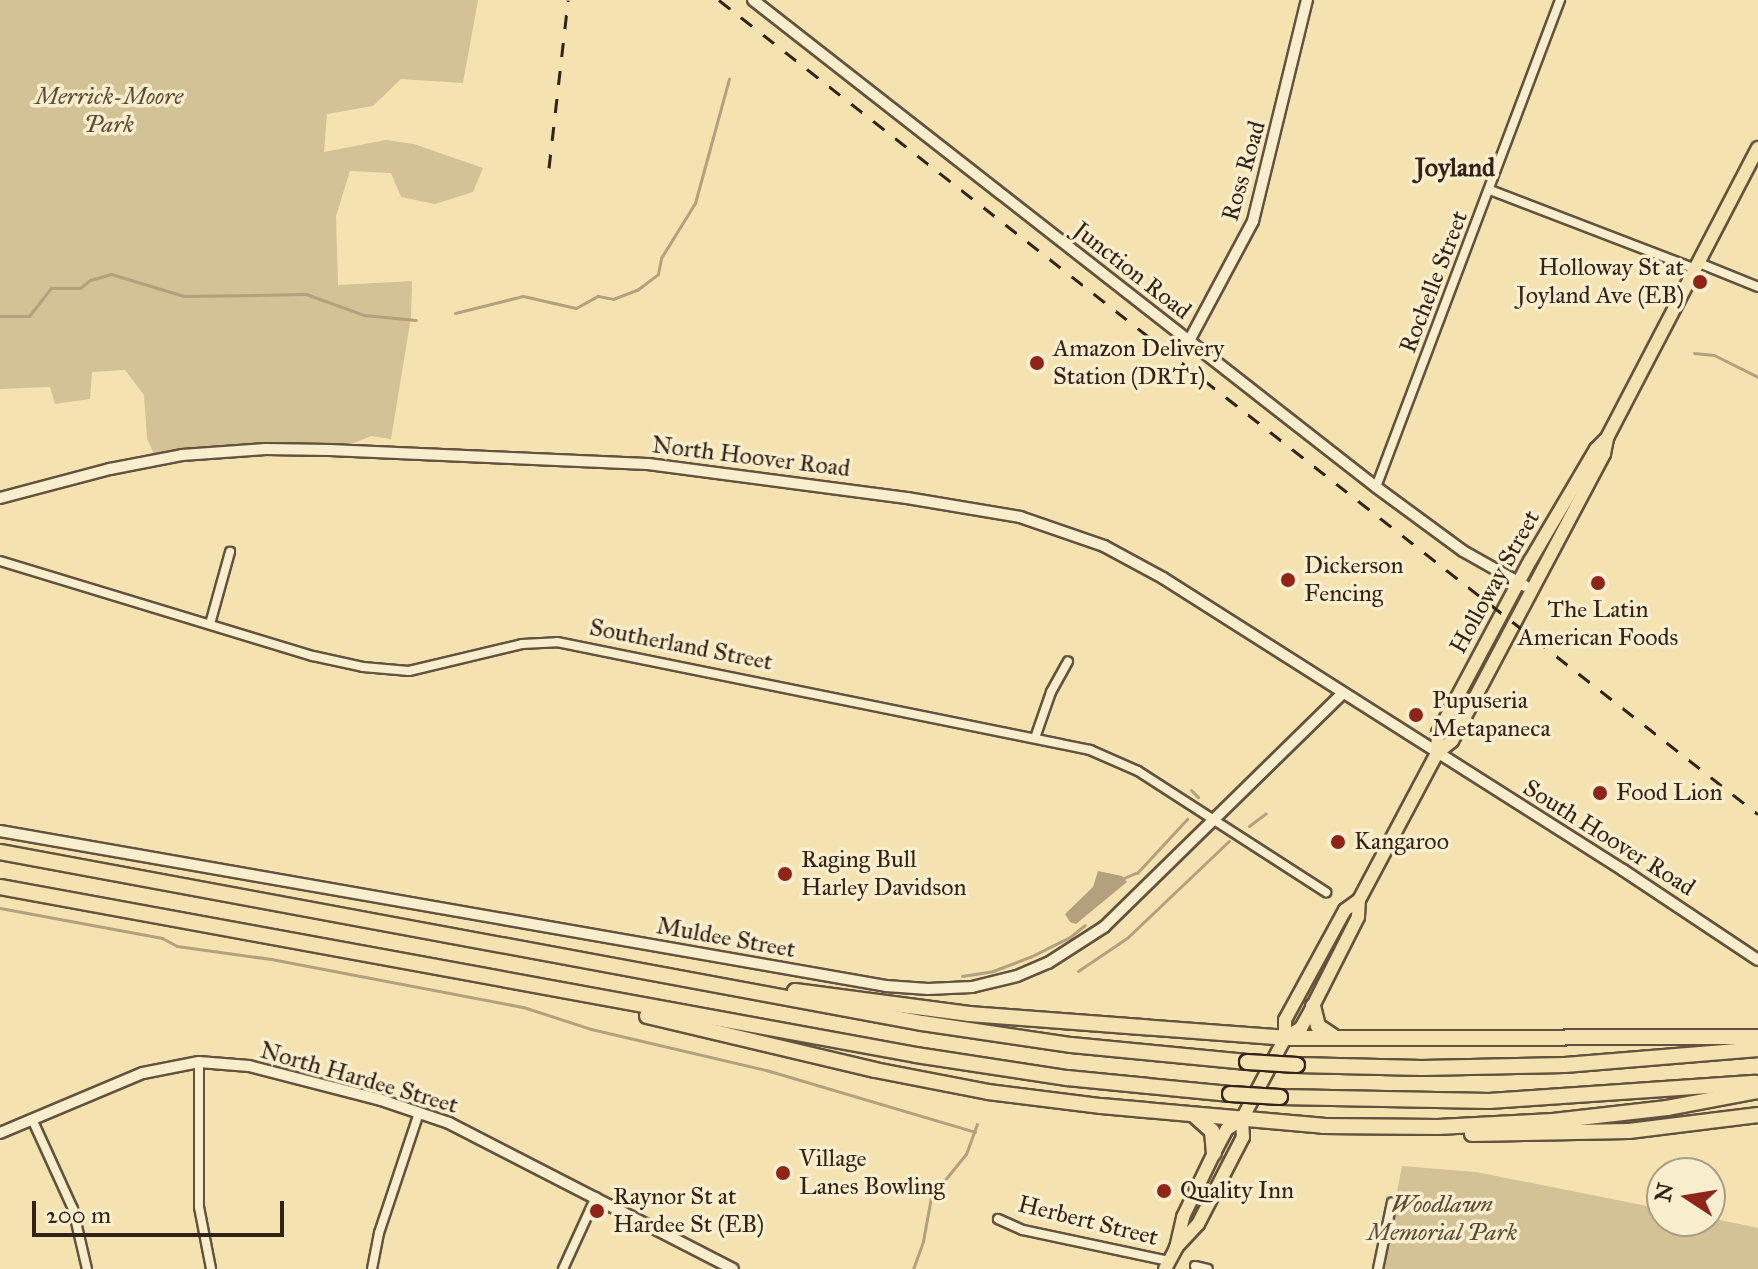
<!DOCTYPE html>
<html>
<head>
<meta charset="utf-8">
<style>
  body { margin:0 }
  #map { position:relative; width:1758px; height:1269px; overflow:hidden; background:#f4e3b0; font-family:"IM FELL Great Primer",serif }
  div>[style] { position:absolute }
  .green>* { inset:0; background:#d3c296 }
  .water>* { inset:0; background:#b2a17c }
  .stream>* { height:3px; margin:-1.5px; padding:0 1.5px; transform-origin:1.5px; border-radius:1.5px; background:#b2a17c }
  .roads { filter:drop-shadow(2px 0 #63523d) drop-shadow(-2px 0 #63523d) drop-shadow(0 2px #63523d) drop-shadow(0 -2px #63523d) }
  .minor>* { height:8px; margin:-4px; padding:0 4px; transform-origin:4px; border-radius:4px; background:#f8edcc }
  .tertiary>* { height:10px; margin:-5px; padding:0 5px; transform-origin:5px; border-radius:5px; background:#f8edcc }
  .primary>* { height:12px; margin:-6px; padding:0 6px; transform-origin:6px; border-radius:6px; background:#f4e3b0 }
  .trunk>* { height:12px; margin:-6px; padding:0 6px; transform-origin:6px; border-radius:6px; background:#f4e3b0 }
  .motorway>* { height:14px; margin:-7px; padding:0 7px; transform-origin:7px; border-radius:7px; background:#f4e3b0 }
  .rail>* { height:3px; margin-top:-1.5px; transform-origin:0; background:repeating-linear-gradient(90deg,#332217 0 14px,transparent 0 28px) }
  .bridges { filter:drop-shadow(2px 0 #332217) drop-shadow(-2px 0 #332217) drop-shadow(0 2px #332217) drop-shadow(0 -2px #332217) }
  .motorway-bridge>* { height:14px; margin:-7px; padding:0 7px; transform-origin:7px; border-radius:7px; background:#f4e3b0 }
  .dots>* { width:22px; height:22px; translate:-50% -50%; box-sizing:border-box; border:4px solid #f8edcc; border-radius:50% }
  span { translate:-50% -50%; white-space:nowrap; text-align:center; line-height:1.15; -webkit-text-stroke:7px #f8edcc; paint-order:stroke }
  .park-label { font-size:24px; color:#5b4a37; font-style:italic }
  .street-label { font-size:24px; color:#332217 }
  .poi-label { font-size:24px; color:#332217 }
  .right { translate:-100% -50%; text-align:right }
  .left { translate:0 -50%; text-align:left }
  .neighbourhood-label { font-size:26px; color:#332217; font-weight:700 }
  .north { position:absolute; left:1646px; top:1157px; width:80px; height:80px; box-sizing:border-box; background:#f8edcc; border:2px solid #a99c84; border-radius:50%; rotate:282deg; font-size:22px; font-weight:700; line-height:32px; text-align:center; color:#332217 }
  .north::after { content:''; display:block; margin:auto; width:28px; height:36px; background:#8f2418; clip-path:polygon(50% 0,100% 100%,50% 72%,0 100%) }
  .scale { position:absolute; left:32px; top:1201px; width:252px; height:36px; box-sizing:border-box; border:4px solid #332217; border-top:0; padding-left:10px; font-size:24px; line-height:28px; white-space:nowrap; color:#332217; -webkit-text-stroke:6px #f8edcc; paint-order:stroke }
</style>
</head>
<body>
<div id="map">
  <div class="green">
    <div style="clip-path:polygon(0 0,478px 0,463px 83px,401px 79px,373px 106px,327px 114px,324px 152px,386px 140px,414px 144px,483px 168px,473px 192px,435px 204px,401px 197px,391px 173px,350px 171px,336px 216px,338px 285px,412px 281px,411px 317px,391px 439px,371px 436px,354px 443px,184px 448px,154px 454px,147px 439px,144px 395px,125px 370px,92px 372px,90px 399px,55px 404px,50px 387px,0 389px)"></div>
    <div style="clip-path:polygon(1402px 1166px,1476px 1172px,1662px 1209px,1662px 1221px,1710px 1218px,1758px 1228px,1758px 1269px,1382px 1269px)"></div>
  </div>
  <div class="water">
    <div style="clip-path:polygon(1098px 871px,1122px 876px,1127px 882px,1076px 924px,1070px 922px,1065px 914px,1093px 887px)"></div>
  </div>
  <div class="stream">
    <div style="left:455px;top:313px;width:70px;rotate:-14deg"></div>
    <div style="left:523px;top:296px;width:54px;rotate:12.8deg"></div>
    <div style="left:576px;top:308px;width:25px;rotate:-29deg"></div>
    <div style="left:598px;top:296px;width:15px;rotate:11deg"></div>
    <div style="left:613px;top:299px;width:26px;rotate:-21deg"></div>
    <div style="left:637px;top:290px;width:26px;rotate:-37deg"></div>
    <div style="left:658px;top:274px;width:16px;rotate:-79deg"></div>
    <div style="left:661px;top:258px;width:65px;rotate:-58.3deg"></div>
    <div style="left:695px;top:203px;width:129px;rotate:-74.7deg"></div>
    <div style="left:0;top:316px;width:29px"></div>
    <div style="left:29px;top:316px;width:36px;rotate:-52deg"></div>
    <div style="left:51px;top:288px;width:29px"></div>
    <div style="left:80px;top:288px;width:13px;rotate:-39deg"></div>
    <div style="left:90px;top:280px;width:22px;rotate:-16deg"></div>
    <div style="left:111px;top:274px;width:76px;rotate:16.8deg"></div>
    <div style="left:184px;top:296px;width:122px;rotate:-0.9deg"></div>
    <div style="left:306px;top:294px;width:62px;rotate:19.9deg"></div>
    <div style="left:364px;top:315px;width:52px;rotate:5.5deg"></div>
    <div style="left:1694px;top:353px;width:20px;rotate:6deg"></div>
    <div style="left:1714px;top:355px;width:49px;rotate:26.6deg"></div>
    <div style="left:1191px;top:790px;width:10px;rotate:45deg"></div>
    <div style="left:1249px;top:826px;width:21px;rotate:-37deg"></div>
    <div style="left:1137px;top:873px;width:74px;rotate:-47.2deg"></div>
    <div style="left:1124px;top:878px;width:12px;rotate:-24deg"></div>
    <div style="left:0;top:908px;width:165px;rotate:10.5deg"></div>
    <div style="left:162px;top:938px;width:17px;rotate:28deg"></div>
    <div style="left:177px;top:946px;width:95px;rotate:7.9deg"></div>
    <div style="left:271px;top:959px;width:257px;rotate:10.8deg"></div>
    <div style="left:523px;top:1007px;width:71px;rotate:17.9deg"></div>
    <div style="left:591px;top:1029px;width:180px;rotate:13.2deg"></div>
    <div style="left:766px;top:1070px;width:218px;rotate:16.5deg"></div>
    <div style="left:1078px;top:971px;width:59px;rotate:-34deg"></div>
    <div style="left:1127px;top:938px;width:141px;rotate:-43.6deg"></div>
    <div style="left:962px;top:976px;width:31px;rotate:-9deg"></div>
    <div style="left:993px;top:971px;width:40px;rotate:-21deg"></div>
    <div style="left:1030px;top:957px;width:45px;rotate:-26.6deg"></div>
    <div style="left:1070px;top:937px;width:19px;rotate:-39deg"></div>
    <div style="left:913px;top:1269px;width:30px;rotate:-70deg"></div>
    <div style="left:923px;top:1241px;width:45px;rotate:-79.7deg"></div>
    <div style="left:931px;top:1197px;width:55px;rotate:-50.9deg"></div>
    <div style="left:966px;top:1154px;width:32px;rotate:-70deg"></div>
  </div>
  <div class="roads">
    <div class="minor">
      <div style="left:1490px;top:190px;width:221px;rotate:21deg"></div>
      <div style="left:1699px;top:263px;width:64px;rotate:22.1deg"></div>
      <div style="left:1376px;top:487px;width:521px;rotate:-69.3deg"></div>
      <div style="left:0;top:561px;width:327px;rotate:16.9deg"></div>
      <div style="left:313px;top:656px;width:51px;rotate:12.4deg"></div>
      <div style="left:363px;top:667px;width:46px;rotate:5deg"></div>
      <div style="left:409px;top:671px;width:116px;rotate:-13.4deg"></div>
      <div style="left:522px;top:644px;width:35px;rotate:-3deg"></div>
      <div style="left:557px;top:642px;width:544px;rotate:11.45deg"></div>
      <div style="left:1090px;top:750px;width:52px;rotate:23.6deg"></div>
      <div style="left:1138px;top:771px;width:224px;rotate:32.8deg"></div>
      <div style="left:210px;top:624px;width:75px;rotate:-74.5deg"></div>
      <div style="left:1035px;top:738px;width:49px;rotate:-70.8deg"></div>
      <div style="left:1051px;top:692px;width:35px;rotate:-61deg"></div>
      <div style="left:199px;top:1062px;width:145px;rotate:90deg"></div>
      <div style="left:199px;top:1207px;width:63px;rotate:79deg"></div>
      <div style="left:32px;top:1119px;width:99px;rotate:65.5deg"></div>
      <div style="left:73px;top:1209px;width:62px;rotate:76.9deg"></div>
      <div style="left:998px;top:1219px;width:27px;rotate:24deg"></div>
      <div style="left:1023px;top:1230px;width:149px;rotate:12deg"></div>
      <div style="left:1195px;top:1266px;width:13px;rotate:13deg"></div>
      <div style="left:372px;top:1269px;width:37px;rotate:-79deg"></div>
      <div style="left:379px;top:1233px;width:126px;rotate:-71.6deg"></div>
      <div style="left:563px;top:1269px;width:79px;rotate:-65.4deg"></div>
      <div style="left:1378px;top:1269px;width:68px;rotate:-78.2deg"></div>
    </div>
    <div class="tertiary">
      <div style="left:753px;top:0;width:791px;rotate:38.01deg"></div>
      <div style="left:1376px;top:487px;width:108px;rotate:36.3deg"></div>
      <div style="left:1463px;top:551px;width:71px;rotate:29.4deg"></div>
      <div style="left:1189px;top:341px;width:136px;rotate:-61.9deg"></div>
      <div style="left:1253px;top:221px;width:228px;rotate:-76.3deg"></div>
      <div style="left:0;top:498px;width:114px;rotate:-14.8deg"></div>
      <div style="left:110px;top:469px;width:73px;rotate:-11deg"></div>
      <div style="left:182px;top:455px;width:84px;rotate:-4.1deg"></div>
      <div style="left:266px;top:449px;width:63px;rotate:0.9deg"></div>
      <div style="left:329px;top:450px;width:319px;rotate:2.5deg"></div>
      <div style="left:648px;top:464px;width:261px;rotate:7.5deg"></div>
      <div style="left:907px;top:498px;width:115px;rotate:9.5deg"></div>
      <div style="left:1020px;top:517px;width:89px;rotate:19deg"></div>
      <div style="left:1104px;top:546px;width:67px;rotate:28.5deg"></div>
      <div style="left:1163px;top:578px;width:545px;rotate:32.41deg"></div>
      <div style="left:1623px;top:870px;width:162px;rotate:33.7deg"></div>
      <div style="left:0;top:831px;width:899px;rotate:9.92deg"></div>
      <div style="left:886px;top:986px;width:42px;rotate:4.1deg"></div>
      <div style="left:928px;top:989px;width:44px;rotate:-2.6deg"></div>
      <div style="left:972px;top:987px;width:46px;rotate:-13.7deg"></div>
      <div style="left:1017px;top:976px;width:34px;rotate:-23deg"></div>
      <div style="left:1048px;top:963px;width:67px;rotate:-32.7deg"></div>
      <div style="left:1104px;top:927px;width:334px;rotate:-44.4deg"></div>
      <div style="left:0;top:1133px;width:155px;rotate:-22.8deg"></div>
      <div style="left:143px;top:1073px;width:57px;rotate:-11.1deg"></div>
      <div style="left:199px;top:1062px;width:50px;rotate:4.6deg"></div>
      <div style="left:249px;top:1066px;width:136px;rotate:14.4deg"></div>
      <div style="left:381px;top:1100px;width:72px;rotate:18.7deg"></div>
      <div style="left:449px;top:1123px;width:319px;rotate:27.2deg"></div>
    </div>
    <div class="primary">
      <div style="left:1165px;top:1269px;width:24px;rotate:-62deg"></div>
      <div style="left:1176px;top:1248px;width:32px;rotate:-77deg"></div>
      <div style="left:1183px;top:1217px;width:71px;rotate:-64.2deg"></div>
      <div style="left:1214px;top:1153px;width:27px;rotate:-62deg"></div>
      <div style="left:1227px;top:1129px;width:18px;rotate:-34deg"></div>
      <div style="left:1242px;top:1119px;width:18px;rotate:87deg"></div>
      <div style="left:1243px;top:1137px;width:98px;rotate:117.3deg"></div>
      <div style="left:1198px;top:1224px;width:33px;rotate:133deg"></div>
    </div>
    <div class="trunk">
      <div style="left:1437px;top:753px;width:19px;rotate:-39deg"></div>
      <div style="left:1452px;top:741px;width:38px;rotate:-62deg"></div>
      <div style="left:1470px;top:707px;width:286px;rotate:-62.1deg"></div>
      <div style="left:1604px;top:454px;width:16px;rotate:-79deg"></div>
      <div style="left:1607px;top:438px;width:327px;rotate:-62.5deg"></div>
      <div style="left:1285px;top:1038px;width:18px;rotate:-90deg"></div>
      <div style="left:1285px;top:1020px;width:125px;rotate:-61.4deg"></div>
      <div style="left:1345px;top:910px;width:17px;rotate:-36deg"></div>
      <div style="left:1242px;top:1119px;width:92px;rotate:-62deg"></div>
      <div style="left:1285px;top:1038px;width:19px;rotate:-32deg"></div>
      <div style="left:1301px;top:1028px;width:25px;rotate:-61deg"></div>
      <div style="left:1313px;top:1006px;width:100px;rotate:-63.2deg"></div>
      <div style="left:1358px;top:917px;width:17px;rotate:-87deg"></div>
      <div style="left:1359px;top:900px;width:166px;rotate:-62deg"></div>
      <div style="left:1437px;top:753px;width:20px;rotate:-87deg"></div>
      <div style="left:1438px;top:733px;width:195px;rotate:-61.9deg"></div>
      <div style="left:1530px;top:561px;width:130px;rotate:-59.5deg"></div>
      <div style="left:1596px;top:449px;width:16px;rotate:-45deg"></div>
    </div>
    <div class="motorway">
      <div style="left:0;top:852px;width:938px;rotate:10.51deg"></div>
      <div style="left:922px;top:1023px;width:151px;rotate:8.4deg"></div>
      <div style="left:1071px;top:1045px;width:177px;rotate:5.5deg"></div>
      <div style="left:0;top:887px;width:931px;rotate:10.39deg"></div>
      <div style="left:916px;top:1055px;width:153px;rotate:8.7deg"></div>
      <div style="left:1067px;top:1078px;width:164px;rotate:5.6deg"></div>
      <div style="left:795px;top:991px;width:176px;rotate:7.5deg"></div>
      <div style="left:969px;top:1014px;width:317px;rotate:4.3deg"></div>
      <div style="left:1285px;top:1038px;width:473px;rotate:-0.1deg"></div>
      <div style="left:1313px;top:1006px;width:21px;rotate:76deg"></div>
      <div style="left:1318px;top:1026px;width:18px;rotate:34deg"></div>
      <div style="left:647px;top:1016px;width:234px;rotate:13.3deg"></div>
      <div style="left:875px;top:1070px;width:115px;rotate:11deg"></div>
      <div style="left:988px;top:1092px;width:114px;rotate:7.1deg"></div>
      <div style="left:1101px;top:1106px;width:223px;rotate:5.1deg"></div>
      <div style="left:1323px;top:1126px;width:115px;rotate:0.5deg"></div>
      <div style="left:1438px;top:1127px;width:115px;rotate:-3deg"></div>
      <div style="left:1553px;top:1121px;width:115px;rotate:-6.5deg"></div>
      <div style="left:1667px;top:1108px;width:93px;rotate:-10.6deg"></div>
      <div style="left:1297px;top:1065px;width:125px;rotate:1.4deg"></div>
      <div style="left:1422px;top:1068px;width:143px;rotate:-1.2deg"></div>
      <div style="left:1565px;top:1065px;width:194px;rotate:-4.7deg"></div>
      <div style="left:1280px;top:1097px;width:209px;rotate:1.1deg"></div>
      <div style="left:1489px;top:1101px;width:267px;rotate:-3.9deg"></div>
      <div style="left:1194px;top:1115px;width:24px;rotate:42deg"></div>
      <div style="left:1212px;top:1131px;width:22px;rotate:85deg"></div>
      <div style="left:1472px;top:1134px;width:157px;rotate:-1.1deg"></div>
      <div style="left:1629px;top:1131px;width:130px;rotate:-7.1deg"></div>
    </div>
  </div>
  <div class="rail">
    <div style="left:719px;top:0;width:1320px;rotate:38.08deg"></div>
    <div style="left:549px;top:168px;width:169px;rotate:-83.5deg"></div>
  </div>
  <div class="bridges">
    <div class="motorway-bridge">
      <div style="left:1247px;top:1062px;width:50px;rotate:3.4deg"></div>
      <div style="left:1230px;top:1094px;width:50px;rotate:3.4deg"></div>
    </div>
  </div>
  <div class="dots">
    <div style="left:1700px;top:282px;background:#8f2418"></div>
    <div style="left:1037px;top:363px;background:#8f2418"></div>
    <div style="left:1288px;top:580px;background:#8f2418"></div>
    <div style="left:1598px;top:583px;background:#8f2418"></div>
    <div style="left:1416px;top:715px;background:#8f2418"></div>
    <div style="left:1600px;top:793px;background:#8f2418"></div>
    <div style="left:1338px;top:842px;background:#8f2418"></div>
    <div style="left:785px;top:874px;background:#8f2418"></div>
    <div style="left:783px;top:1173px;background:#8f2418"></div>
    <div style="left:1164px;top:1191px;background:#8f2418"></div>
    <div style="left:597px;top:1211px;background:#8f2418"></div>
  </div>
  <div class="park-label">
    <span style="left:109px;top:111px">Merrick-Moore<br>Park</span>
    <span style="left:1442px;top:1219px">Woodlawn<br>Memorial Park</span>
  </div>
  <div class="street-label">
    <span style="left:1244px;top:171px;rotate:-74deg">Ross Road</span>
    <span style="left:1132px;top:271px;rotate:38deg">Junction Road</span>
    <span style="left:1434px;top:282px;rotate:-69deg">Rochelle Street</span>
    <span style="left:751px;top:457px;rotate:7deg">North Hoover Road</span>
    <span style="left:1495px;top:582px;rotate:-61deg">Holloway Street</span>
    <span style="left:681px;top:645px;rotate:11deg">Southerland Street</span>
    <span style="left:1609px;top:838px;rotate:32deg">South Hoover Road</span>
    <span style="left:726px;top:938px;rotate:10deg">Muldee Street</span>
    <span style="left:359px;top:1078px;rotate:16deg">North Hardee Street</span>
    <span style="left:1088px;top:1221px;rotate:14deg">Herbert Street</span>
  </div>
  <div class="poi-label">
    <span class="right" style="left:1684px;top:282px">Holloway St at<br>Joyland Ave (EB)</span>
    <span class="left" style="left:1053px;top:363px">Amazon Delivery<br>Station (DRT1)</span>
    <span class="left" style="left:1304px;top:580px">Dickerson<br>Fencing</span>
    <span style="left:1598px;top:624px">The Latin<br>American Foods</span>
    <span class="left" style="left:1432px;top:715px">Pupuseria<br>Metapaneca</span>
    <span class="left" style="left:1616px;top:793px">Food Lion</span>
    <span class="left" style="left:1354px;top:842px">Kangaroo</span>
    <span class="left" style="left:801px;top:874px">Raging Bull<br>Harley Davidson</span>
    <span class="left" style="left:799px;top:1173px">Village<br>Lanes Bowling</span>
    <span class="left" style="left:1180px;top:1191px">Quality Inn</span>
    <span class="left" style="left:613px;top:1211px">Raynor St at<br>Hardee St (EB)</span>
  </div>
  <div class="neighbourhood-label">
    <span style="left:1455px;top:168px">Joyland</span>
  </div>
  <div class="north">N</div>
  <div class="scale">200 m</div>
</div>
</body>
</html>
